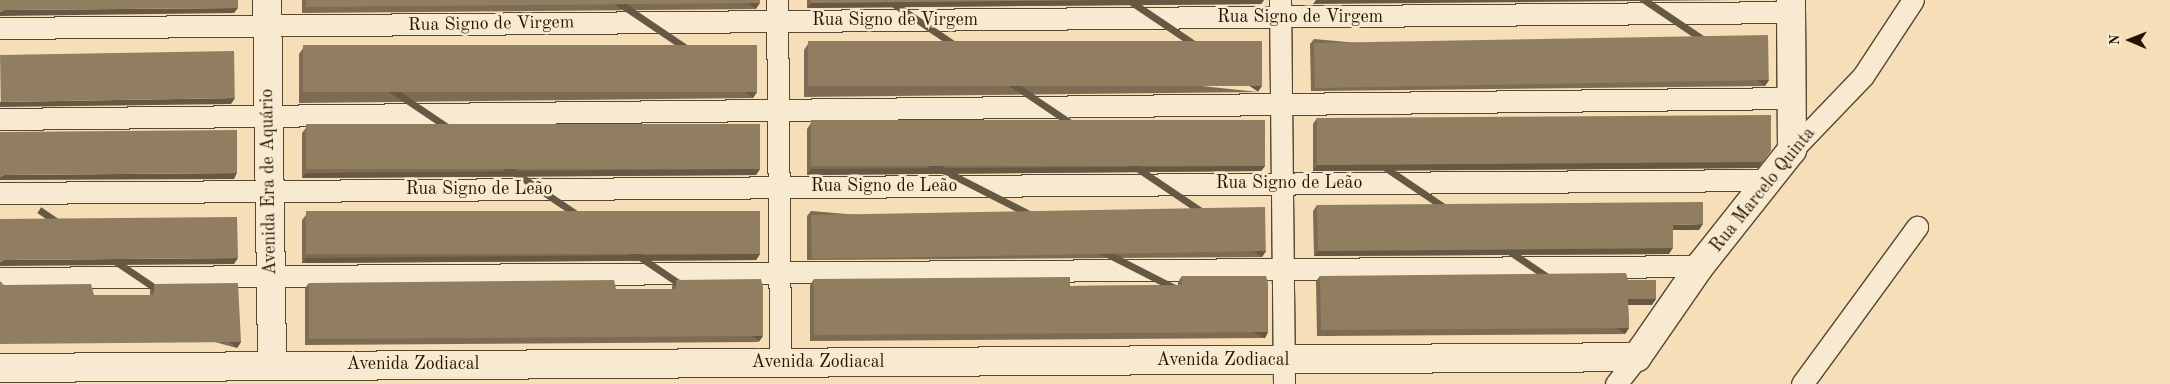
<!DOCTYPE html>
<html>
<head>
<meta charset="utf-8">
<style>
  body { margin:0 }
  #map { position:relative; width:2170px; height:384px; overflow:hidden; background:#f5deb8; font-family:"Old Standard TT",serif }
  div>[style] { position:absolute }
  .roads { filter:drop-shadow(1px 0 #58472f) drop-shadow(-1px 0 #58472f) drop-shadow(0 1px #58472f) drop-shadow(0 -1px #58472f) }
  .street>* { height:21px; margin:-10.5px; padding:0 10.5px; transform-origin:10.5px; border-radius:10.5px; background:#f8ead1 }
  .secondary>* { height:28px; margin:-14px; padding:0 14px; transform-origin:14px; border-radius:14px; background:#f8ead1 }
  .wall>* { inset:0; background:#7d6c53 }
  .shaded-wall>* { inset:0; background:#665843; transform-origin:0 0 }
  .building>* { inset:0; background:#917e60; transform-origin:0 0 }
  span { translate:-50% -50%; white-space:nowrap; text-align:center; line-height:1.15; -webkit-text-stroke:5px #f8ead1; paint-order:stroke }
  .street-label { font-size:18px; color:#241501 }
  .north { position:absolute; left:2105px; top:15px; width:50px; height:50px; -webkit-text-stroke:4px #f8ead1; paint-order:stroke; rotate:271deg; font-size:14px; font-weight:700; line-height:20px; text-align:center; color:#241501 }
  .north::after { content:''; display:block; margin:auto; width:18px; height:22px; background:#241501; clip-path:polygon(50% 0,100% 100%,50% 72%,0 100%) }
</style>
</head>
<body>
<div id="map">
  <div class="roads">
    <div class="street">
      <div style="left:777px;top:0;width:362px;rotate:89.5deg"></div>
      <div style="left:1280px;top:0;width:384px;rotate:89.4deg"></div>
      <div style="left:0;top:28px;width:1791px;rotate:-0.51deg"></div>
      <div style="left:0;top:119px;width:1792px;rotate:-0.67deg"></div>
      <div style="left:1792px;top:150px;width:103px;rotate:-46.2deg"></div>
      <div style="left:1863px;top:76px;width:91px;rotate:-56.7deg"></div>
      <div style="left:0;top:193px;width:1769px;rotate:-0.42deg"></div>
      <div style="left:0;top:278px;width:1700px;rotate:-0.4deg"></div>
      <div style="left:1616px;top:384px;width:34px;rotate:-52deg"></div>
      <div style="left:1802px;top:384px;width:195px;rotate:-53.8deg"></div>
    </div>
    <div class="secondary">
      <div style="left:267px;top:0;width:364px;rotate:89.2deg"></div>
      <div style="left:0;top:368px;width:1637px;rotate:-0.38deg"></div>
      <div style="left:1637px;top:357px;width:111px;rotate:-55.3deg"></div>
      <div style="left:1700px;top:266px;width:148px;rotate:-51.6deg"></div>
      <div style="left:1792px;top:150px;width:150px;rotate:-90.4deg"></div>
    </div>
  </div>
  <div class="wall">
    <div style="clip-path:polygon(302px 0,760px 0,756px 9px,302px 13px)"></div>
    <div style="clip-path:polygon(807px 0,1264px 0,1261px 4px,807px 8px)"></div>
    <div style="clip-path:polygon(1314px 39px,1769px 80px,1765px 86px,1311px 91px,1310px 44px)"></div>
    <div style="clip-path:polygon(808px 44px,1258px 92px,804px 97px,804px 50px)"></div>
    <div style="clip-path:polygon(303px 48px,757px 92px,753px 98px,299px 103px,299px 54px)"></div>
    <div style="clip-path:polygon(1317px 118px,1771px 150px,1758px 168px,1313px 171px,1313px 124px)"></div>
    <div style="clip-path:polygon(811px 123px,1265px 166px,1261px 171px,807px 175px,807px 129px)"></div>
    <div style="clip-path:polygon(306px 128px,760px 169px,756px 175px,302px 178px,302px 133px)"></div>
    <div style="clip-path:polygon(1317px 205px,1699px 230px,1673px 230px,1669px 254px,1314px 256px,1313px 211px)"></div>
    <div style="clip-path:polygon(811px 211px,1266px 251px,1262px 257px,807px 260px,807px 216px)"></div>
    <div style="clip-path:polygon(306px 215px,760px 254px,756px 260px,302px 263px,302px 220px)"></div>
    <div style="clip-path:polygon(1182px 276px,1268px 332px,1265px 338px,810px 341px,810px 285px,814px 279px,1070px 286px,1178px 285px,1178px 282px)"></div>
    <div style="clip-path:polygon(1320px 276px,1628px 280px,1652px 305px,1628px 305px,1629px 328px,1625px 334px,1317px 336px,1316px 281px)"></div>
    <div style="clip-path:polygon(676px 280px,759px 342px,305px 345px,305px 288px,309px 283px,616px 289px,672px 289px,672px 286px)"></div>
    <div style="clip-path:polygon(154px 284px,241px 342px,237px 348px,4px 285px,94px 295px,150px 295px,150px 289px)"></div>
  </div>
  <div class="shaded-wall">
    <div style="clip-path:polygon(1102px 0,1264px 0,1261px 4px,807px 8px,811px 3px)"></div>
    <div style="clip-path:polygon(1316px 0,1735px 0,1313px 4px)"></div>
    <div style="left:760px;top:3px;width:7px;height:454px;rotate:124deg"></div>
    <div style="clip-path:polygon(238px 8px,234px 13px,0 16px,0 12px,4px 10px)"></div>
    <div style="left:1769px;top:80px;width:7px;height:454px;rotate:124deg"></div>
    <div style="left:1262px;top:86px;width:7px;height:454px;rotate:124deg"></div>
    <div style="left:757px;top:92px;width:7px;height:454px;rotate:124deg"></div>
    <div style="clip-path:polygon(235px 98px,231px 104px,0 107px,0 102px)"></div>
    <div style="clip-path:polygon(1771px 150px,1758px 168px,1313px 171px,1317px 165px)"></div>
    <div style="clip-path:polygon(1265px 166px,1261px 171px,807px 175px,811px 169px)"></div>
    <div style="clip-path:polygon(760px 169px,756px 175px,302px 178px,306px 173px)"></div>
    <div style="clip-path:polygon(237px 173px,234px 179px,0 180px,0 177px,4px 175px)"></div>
    <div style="clip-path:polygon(1703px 224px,1699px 230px,1669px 230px,1673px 225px)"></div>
    <div style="clip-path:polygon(1673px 248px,1669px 254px,1314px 256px,1318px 251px)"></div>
    <div style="left:1266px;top:251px;width:7px;height:455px;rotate:124deg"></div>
    <div style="clip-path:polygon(760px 254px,756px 260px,302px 263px,306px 258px)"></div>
    <div style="clip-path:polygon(238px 258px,234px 264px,0 266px,0 262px,4px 260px)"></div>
    <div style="clip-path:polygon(1628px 299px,1656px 299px,1652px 305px,1624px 305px)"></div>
    <div style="left:1629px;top:328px;width:7px;height:308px;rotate:124deg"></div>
    <div style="left:1268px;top:332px;width:7px;height:454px;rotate:117deg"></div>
    <div style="left:763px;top:336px;width:7px;height:454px;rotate:124deg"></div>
    <div style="left:241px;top:342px;width:7px;height:241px;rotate:124deg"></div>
  </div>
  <div class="building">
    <div style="clip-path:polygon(0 0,238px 0,238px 8px,4px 10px,0 12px)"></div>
    <div style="clip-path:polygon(306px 0,760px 0,760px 3px,306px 7px)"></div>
    <div style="clip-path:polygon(811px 0,1102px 0,811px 3px)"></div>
    <div style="left:1768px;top:35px;width:45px;height:454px;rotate:89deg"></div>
    <div style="left:1262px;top:41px;width:45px;height:454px;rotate:90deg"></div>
    <div style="left:757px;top:45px;width:47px;height:454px;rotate:90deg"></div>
    <div style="left:234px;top:51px;width:47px;height:234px;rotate:89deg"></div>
    <div style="clip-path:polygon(1771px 115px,1771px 150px,1762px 162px,1317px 165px,1317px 118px)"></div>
    <div style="left:1265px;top:120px;width:46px;height:454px;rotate:90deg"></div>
    <div style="left:760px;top:124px;width:45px;height:454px;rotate:90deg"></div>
    <div style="clip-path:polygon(237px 130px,237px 173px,4px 175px,0 177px,0 132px)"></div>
    <div style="clip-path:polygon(1703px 202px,1703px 224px,1673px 225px,1673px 248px,1318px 251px,1317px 205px)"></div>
    <div style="left:1265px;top:207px;width:44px;height:454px;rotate:89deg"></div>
    <div style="left:760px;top:211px;width:43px;height:454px;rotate:90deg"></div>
    <div style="clip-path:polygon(237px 217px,238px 258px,4px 260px,0 262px,0 219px)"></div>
    <div style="clip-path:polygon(1626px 273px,1628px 280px,1656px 280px,1656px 299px,1628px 299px,1629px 328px,1321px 330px,1320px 276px)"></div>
    <div style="clip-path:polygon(1182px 276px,1266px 276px,1268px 282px,1268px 332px,814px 335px,814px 279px,1070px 277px,1070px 286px,1182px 285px)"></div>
    <div style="clip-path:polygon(761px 279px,763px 287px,763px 336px,309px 339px,309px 283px,614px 280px,616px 289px,676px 289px,676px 280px)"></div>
    <div style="clip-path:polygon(0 281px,4px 285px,91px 284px,94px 295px,154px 295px,154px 284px,238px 283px,241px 342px,0 344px)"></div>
  </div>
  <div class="street-label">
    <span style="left:1300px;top:17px">Rua Signo de Virgem</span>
    <span style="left:895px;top:20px">Rua Signo de Virgem</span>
    <span style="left:491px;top:24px;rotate:-1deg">Rua Signo de Virgem</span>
    <span style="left:269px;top:182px;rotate:-91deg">Avenida Era de Aquário</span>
    <span style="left:1289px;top:183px">Rua Signo de Leão</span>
    <span style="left:884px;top:186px">Rua Signo de Leão</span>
    <span style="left:479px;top:189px">Rua Signo de Leão</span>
    <span style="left:1763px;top:190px;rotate:-51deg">Rua Marcelo Quinta</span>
    <span style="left:1223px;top:360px">Avenida Zodiacal</span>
    <span style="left:818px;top:362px">Avenida Zodiacal</span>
    <span style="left:413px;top:364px">Avenida Zodiacal</span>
  </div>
  <div class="north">N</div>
</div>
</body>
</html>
